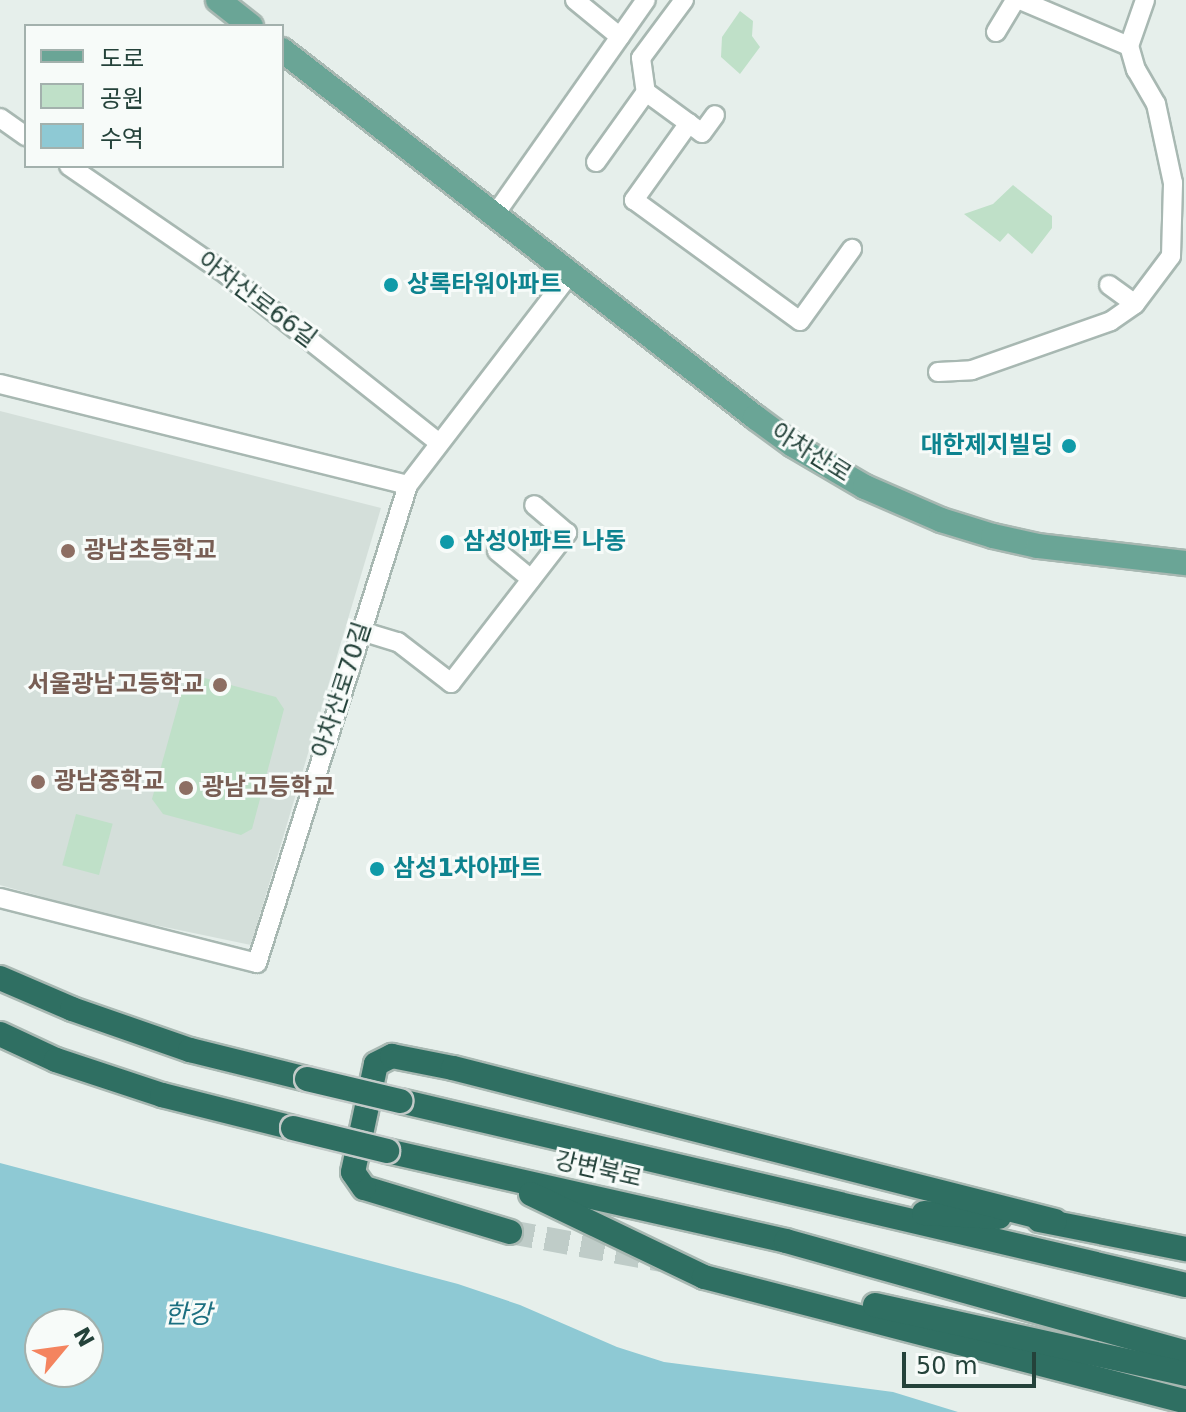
<!DOCTYPE html>
<html>
<head>
<meta charset="utf-8">
<style>
  body { margin:0 }
  #map { position:relative; width:1186px; height:1412px; overflow:hidden; background:#e6efeb; font-family:"DejaVu Sans","Noto Sans KR",sans-serif }
  div>[style] { position:absolute }
  .built>* { inset:0; background:#d4dfda }
  .green>* { inset:0; background:#bfe0c8; transform-origin:0 0 }
  .water>* { inset:0; background:#8ec9d4 }
  .highway-tunnel>* { height:24px; margin-top:-12px; transform-origin:0; background:repeating-linear-gradient(90deg,#bfccc8 0 24px,transparent 0 36px) }
  .roads { filter:drop-shadow(2px 0 #a8b8b2) drop-shadow(-2px 0 #a8b8b2) drop-shadow(0 2px #a8b8b2) drop-shadow(0 -2px #a8b8b2) }
  .minor>* { height:18px; margin:-9px; padding:0 9px; transform-origin:9px; border-radius:9px; background:#fff }
  .major>* { height:24px; margin:-12px; padding:0 12px; transform-origin:12px; border-radius:12px; background:#6aa596 }
  .highway>* { height:24px; margin:-12px; padding:0 12px; transform-origin:12px; border-radius:12px; background:#2f6f62 }
  .bridges { filter:drop-shadow(2px 0 #c2cac8) drop-shadow(-2px 0 #c2cac8) drop-shadow(0 2px #c2cac8) drop-shadow(0 -2px #c2cac8) }
  .highway-bridge>* { height:24px; margin:-12px; padding:0 12px; transform-origin:12px; border-radius:12px; background:#2f6f62 }
  .dots>* { width:22px; height:22px; translate:-50% -50%; box-sizing:border-box; border:4px solid #f7fbf9; border-radius:50% }
  span { translate:-50% -50%; white-space:nowrap; text-align:center; line-height:1.15; -webkit-text-stroke:6px #f7fbf9; paint-order:stroke }
  .culture-label { font-size:24px; color:#0d838f; font-weight:700 }
  .left { translate:0 -50%; text-align:left }
  .right { translate:-100% -50%; text-align:right }
  .street-label { font-size:24px; color:#24423a }
  .education-label { font-size:24px; color:#785e54; font-weight:700 }
  .water-label { font-size:26px; color:#1c6f80; font-style:italic }
  .legend { position:absolute; left:24px; top:24px; width:260px; height:144px; box-sizing:border-box; background:#f7fbf9; border:2px solid #a3b1ad; margin:0; padding:10px 14px; list-style:none; font-size:24px; color:#24423a }
  .legend li { display:flex; align-items:center; gap:16px; height:40px }
  .legend b { width:40px; border:2px solid #a3b1ad }
  .north { position:absolute; left:24px; top:1308px; width:80px; height:80px; box-sizing:border-box; background:#f7fbf9; border:2px solid #a3b1ad; border-radius:50%; rotate:61deg; font-size:22px; font-weight:700; line-height:32px; text-align:center; color:#24423a }
  .north::after { content:''; display:block; margin:auto; width:28px; height:36px; background:#f4845f; clip-path:polygon(50% 0,100% 100%,50% 72%,0 100%) }
  .scale { position:absolute; left:902px; top:1352px; width:134px; height:36px; box-sizing:border-box; border:4px solid #24423a; border-top:0; padding-left:10px; font-size:24px; line-height:28px; white-space:nowrap; color:#24423a; -webkit-text-stroke:6px #f7fbf9; paint-order:stroke }
</style>
</head>
<body>
<div id="map">
  <div class="built">
    <div style="clip-path:polygon(0 411px,381px 508px,251px 945px,107px 915px,0 885px)"></div>
  </div>
  <div class="green">
    <div style="clip-path:polygon(740px 11px,753px 21px,752px 36px,760px 47px,740px 74px,721px 57px,722px 37px)"></div>
    <div style="clip-path:polygon(1013px 185px,1052px 216px,1052px 228px,1032px 254px,1008px 233px,1000px 242px,964px 214px,993px 204px)"></div>
    <div style="clip-path:polygon(201px 677px,276px 697px,284px 709px,252px 829px,241px 835px,163px 814px,152px 799px,184px 684px)"></div>
    <div style="left:76px;top:814px;width:38px;height:53px;rotate:15deg"></div>
  </div>
  <div class="water">
    <div style="clip-path:polygon(evenodd,0 1163px,458px 1284px,520px 1305px,617px 1347px,664px 1362px,893px 1392px,958px 1412px,0 1412px,0 1163px,40px 1324px,88px 1324px,88px 1372px,40px 1372px,40px 1324px)"></div>
  </div>
  <div class="highway-tunnel">
    <div style="left:510px;top:1232px;width:154px;rotate:10.5deg"></div>
  </div>
  <div class="roads">
    <div class="minor">
      <div style="left:575px;top:0;width:58px;rotate:39.4deg"></div>
      <div style="left:684px;top:0;width:72px;rotate:126.6deg"></div>
      <div style="left:641px;top:58px;width:34px;rotate:82deg"></div>
      <div style="left:646px;top:92px;width:69px;rotate:36.2deg"></div>
      <div style="left:702px;top:133px;width:22px;rotate:-54deg"></div>
      <div style="left:1020px;top:0;width:118px;rotate:22.9deg"></div>
      <div style="left:1129px;top:46px;width:49px;rotate:-70.8deg"></div>
      <div style="left:996px;top:32px;width:37px;rotate:-59deg"></div>
      <div style="left:0;top:118px;width:32px;rotate:35deg"></div>
      <div style="left:689px;top:123px;width:95px;rotate:125.5deg"></div>
      <div style="left:634px;top:200px;width:205px;rotate:36.1deg"></div>
      <div style="left:800px;top:321px;width:89px;rotate:-54.2deg"></div>
      <div style="left:596px;top:162px;width:86px;rotate:-54.5deg"></div>
      <div style="left:69px;top:166px;width:191px;rotate:34.5deg"></div>
      <div style="left:226px;top:274px;width:270px;rotate:38.4deg"></div>
      <div style="left:494px;top:216px;width:264px;rotate:-54.9deg"></div>
      <div style="left:1109px;top:285px;width:32px;rotate:36deg"></div>
      <div style="left:938px;top:372px;width:34px;rotate:-3deg"></div>
      <div style="left:972px;top:370px;width:147px;rotate:-19.4deg"></div>
      <div style="left:1111px;top:321px;width:29px;rotate:-35deg"></div>
      <div style="left:1135px;top:304px;width:60px;rotate:-53.1deg"></div>
      <div style="left:1171px;top:256px;width:73px;rotate:-88.4deg"></div>
      <div style="left:1173px;top:183px;width:81px;rotate:-102.1deg"></div>
      <div style="left:1156px;top:104px;width:39px;rotate:-120deg"></div>
      <div style="left:1136px;top:70px;width:25px;rotate:-106deg"></div>
      <div style="left:0;top:384px;width:420px;rotate:13.9deg"></div>
      <div style="left:408px;top:485px;width:266px;rotate:-52.5deg"></div>
      <div style="left:497px;top:551px;width:44px;rotate:39.5deg"></div>
      <div style="left:361px;top:631px;width:39px;rotate:17deg"></div>
      <div style="left:398px;top:642px;width:67px;rotate:37.7deg"></div>
      <div style="left:451px;top:683px;width:190px;rotate:-52.3deg"></div>
      <div style="left:567px;top:533px;width:43px;rotate:-139.7deg"></div>
      <div style="left:0;top:898px;width:265px;rotate:14.2deg"></div>
      <div style="left:257px;top:963px;width:501px;rotate:-72.47deg"></div>
    </div>
    <div class="major">
      <div style="left:218px;top:0;width:42px;rotate:38.2deg"></div>
      <div style="left:282px;top:50px;width:599px;rotate:37.81deg"></div>
      <div style="left:755px;top:417px;width:47px;rotate:36.4deg"></div>
      <div style="left:793px;top:445px;width:83px;rotate:30.3deg"></div>
      <div style="left:865px;top:487px;width:83px;rotate:23.5deg"></div>
      <div style="left:941px;top:520px;width:54px;rotate:17.1deg"></div>
      <div style="left:993px;top:536px;width:46px;rotate:12.5deg"></div>
      <div style="left:1038px;top:546px;width:149px;rotate:6.6deg"></div>
    </div>
    <div class="highway">
      <div style="left:0;top:978px;width:78px;rotate:23.3deg"></div>
      <div style="left:72px;top:1009px;width:125px;rotate:19.2deg"></div>
      <div style="left:190px;top:1050px;width:121px;rotate:13.9deg"></div>
      <div style="left:0;top:1034px;width:62px;rotate:24.9deg"></div>
      <div style="left:56px;top:1060px;width:112px;rotate:18.3deg"></div>
      <div style="left:162px;top:1095px;width:135px;rotate:14.1deg"></div>
      <div style="left:400px;top:1101px;width:807px;rotate:13.18deg"></div>
      <div style="left:387px;top:1151px;width:409px;rotate:12.7deg"></div>
      <div style="left:786px;top:1241px;width:415px;rotate:15.6deg"></div>
      <div style="left:531px;top:1194px;width:192px;rotate:25.6deg"></div>
      <div style="left:704px;top:1277px;width:498px;rotate:14.5deg"></div>
      <div style="left:924px;top:1213px;width:75px;rotate:3.1deg"></div>
      <div style="left:1039px;top:1220px;width:150px;rotate:11.2deg"></div>
      <div style="left:510px;top:1232px;width:152px;rotate:-163.2deg"></div>
      <div style="left:364px;top:1188px;width:19px;rotate:-125deg"></div>
      <div style="left:353px;top:1172px;width:110px;rotate:-78deg"></div>
      <div style="left:376px;top:1064px;width:18px;rotate:-27deg"></div>
      <div style="left:392px;top:1056px;width:62px;rotate:11.1deg"></div>
      <div style="left:453px;top:1068px;width:621px;rotate:14.26deg"></div>
      <div style="left:875px;top:1305px;width:319px;rotate:12.5deg"></div>
    </div>
  </div>
  <div class="bridges">
    <div class="highway-bridge">
      <div style="left:307px;top:1079px;width:96px;rotate:13.3deg"></div>
      <div style="left:293px;top:1128px;width:97px;rotate:13.7deg"></div>
    </div>
  </div>
  <div class="dots">
    <div style="left:391px;top:285px;background:#0f9aa8"></div>
    <div style="left:1069px;top:446px;background:#0f9aa8"></div>
    <div style="left:447px;top:542px;background:#0f9aa8"></div>
    <div style="left:68px;top:551px;background:#8d6e63"></div>
    <div style="left:220px;top:685px;background:#8d6e63"></div>
    <div style="left:38px;top:782px;background:#8d6e63"></div>
    <div style="left:186px;top:788px;background:#8d6e63"></div>
    <div style="left:377px;top:869px;background:#0f9aa8"></div>
  </div>
  <div class="culture-label">
    <span class="left" style="left:407px;top:285px">상록타워아파트</span>
    <span class="right" style="left:1053px;top:446px">대한제지빌딩</span>
    <span class="left" style="left:463px;top:542px">삼성아파트 나동</span>
    <span class="left" style="left:393px;top:869px">삼성1차아파트</span>
  </div>
  <div class="street-label">
    <span style="left:257px;top:300px;rotate:37deg">아차산로66길</span>
    <span style="left:811px;top:453px;rotate:32deg">아차산로</span>
    <span style="left:342px;top:690px;rotate:-72deg">아차산로70길</span>
    <span style="left:598px;top:1170px;rotate:13deg">강변북로</span>
  </div>
  <div class="education-label">
    <span class="left" style="left:84px;top:551px">광남초등학교</span>
    <span class="right" style="left:204px;top:685px">서울광남고등학교</span>
    <span class="left" style="left:54px;top:782px">광남중학교</span>
    <span class="left" style="left:202px;top:788px">광남고등학교</span>
  </div>
  <div class="water-label">
    <span style="left:188px;top:1315px">한강</span>
  </div>
  <ul class="legend">
  <li><b style="height:10px;background:#6aa596"></b>도로</li>
  <li><b style="height:22px;background:#bfe0c8"></b>공원</li>
  <li><b style="height:22px;background:#8ec9d4"></b>수역</li>
  </ul>
  <div class="north">N</div>
  <div class="scale">50 m</div>
</div>
</body>
</html>
